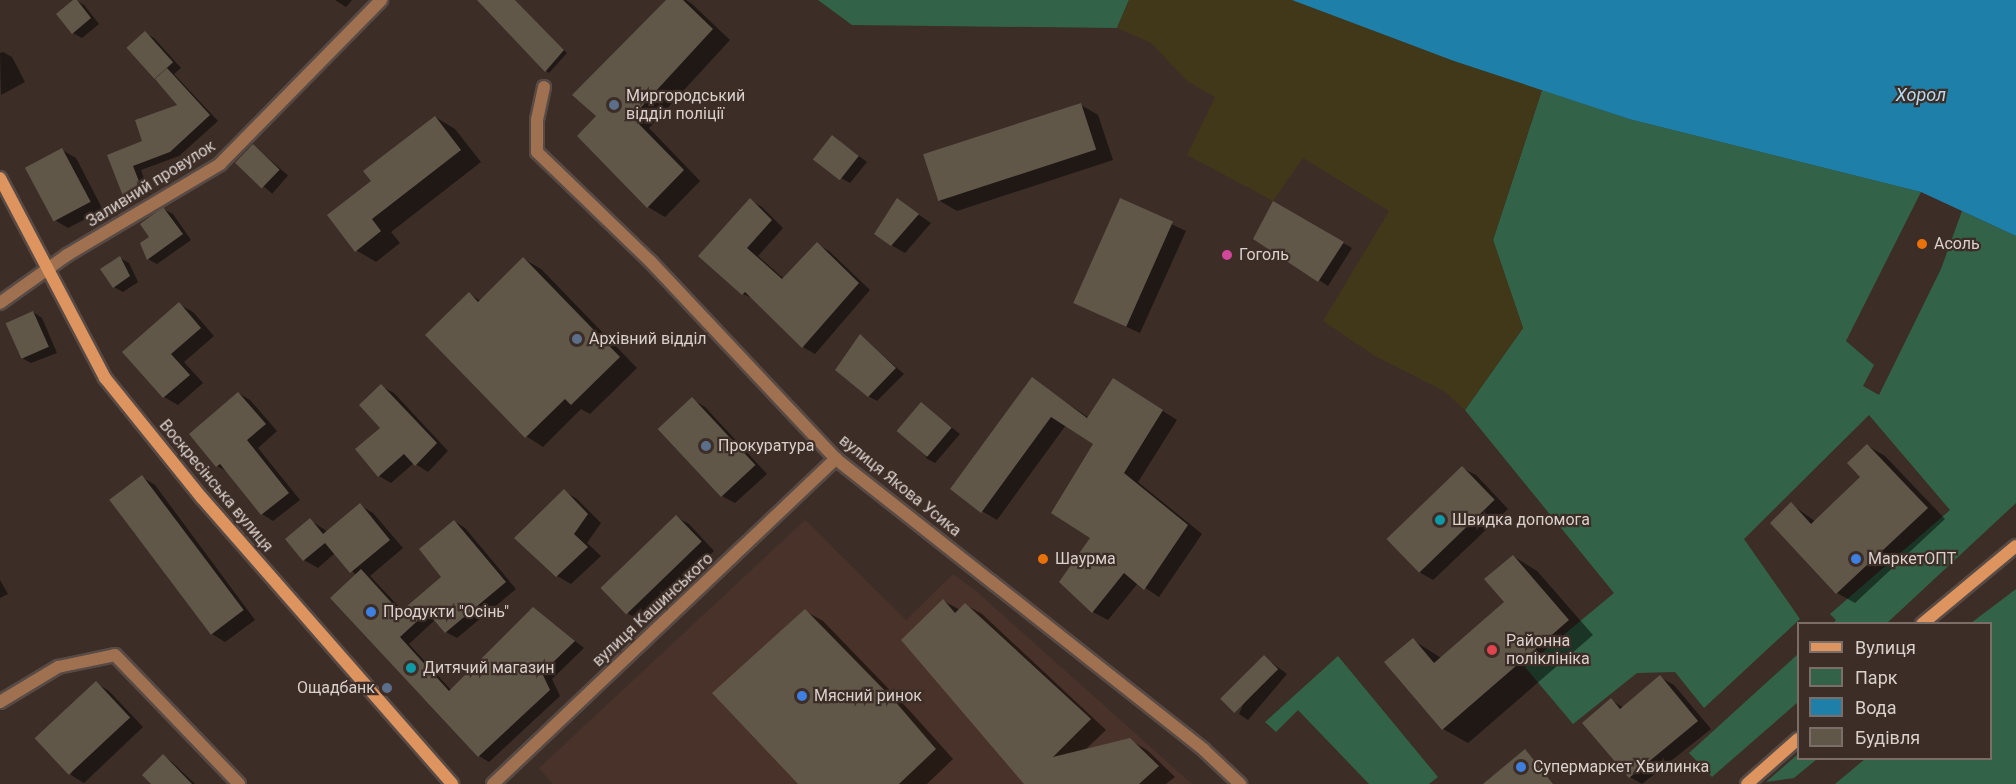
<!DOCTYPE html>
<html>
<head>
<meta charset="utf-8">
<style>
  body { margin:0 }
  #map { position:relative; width:2016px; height:784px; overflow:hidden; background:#3c2d27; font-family:Roboto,sans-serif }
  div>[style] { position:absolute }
  .built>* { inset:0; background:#483229 }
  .green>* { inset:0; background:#326348 }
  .sand>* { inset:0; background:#403818 }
  .water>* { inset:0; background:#1e80a9 }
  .shadow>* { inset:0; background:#0007; transform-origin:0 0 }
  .building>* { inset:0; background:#605749; transform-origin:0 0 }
  .roads { filter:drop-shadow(2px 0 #584a45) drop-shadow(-2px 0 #584a45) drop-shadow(0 2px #584a45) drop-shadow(0 -2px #584a45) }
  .street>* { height:12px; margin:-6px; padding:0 6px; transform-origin:6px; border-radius:6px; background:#9f7150 }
  .secondary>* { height:12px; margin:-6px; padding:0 6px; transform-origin:6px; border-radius:6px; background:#dd945e }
  .dots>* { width:16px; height:16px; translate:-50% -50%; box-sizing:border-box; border:3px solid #3c2d27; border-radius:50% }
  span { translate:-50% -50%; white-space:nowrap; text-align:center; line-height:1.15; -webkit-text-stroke:4.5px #3c2d27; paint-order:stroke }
  .poi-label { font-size:16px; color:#dad0cc }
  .left { translate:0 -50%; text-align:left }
  .right { translate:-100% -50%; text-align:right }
  .street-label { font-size:16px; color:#dad0cc }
  .water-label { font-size:18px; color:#b1dbf2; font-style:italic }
  .legend { position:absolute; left:1797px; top:622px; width:195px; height:138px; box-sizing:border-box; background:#3c2d27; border:2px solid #7b6e69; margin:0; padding:8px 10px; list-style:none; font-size:18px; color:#dad0cc }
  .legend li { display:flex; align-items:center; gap:12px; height:30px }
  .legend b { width:30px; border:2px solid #7b6e69 }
</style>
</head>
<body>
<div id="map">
  <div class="built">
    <div style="clip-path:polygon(805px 520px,906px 620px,953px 574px,976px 591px,1192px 784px,553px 784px,539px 768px)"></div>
  </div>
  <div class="green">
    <div style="clip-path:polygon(818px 0,1129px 0,1117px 28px,852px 25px)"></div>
    <div style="clip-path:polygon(1542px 90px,1629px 119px,1921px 192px,1846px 341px,1874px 365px,1863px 386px,1879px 395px,1941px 269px,1962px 211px,2016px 236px,2016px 503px,1887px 623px,1833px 623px,1836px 620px,1830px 614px,1950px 510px,1869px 415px,1744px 539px,1800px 619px,1704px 708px,1675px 672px,1637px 673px,1573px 724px,1525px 667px,1614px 593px,1465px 410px,1523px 328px,1493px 240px)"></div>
    <div style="clip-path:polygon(2016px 589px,2016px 784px,1835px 784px,1865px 759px,1990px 758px,1990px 624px,1971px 623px)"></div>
    <div style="clip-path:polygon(1798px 654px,1798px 702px,1712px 777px,1689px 753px)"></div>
    <div style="clip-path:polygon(1338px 656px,1438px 777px,1429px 784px,1369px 784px,1298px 710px,1276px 732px,1265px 722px)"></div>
    <div style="clip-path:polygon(1798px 754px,1798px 758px,1817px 759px,1794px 778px,1766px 782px)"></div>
  </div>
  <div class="sand">
    <div style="clip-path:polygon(1129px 0,1292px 0,1454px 61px,1542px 90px,1493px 240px,1523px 328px,1465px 410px,1444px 391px,1375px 356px,1323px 321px,1389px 211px,1303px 158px,1273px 201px,1187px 155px,1215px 97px,1187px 81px,1151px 43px,1117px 28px)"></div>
  </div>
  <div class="water">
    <div style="clip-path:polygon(1292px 0,2016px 0,2016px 236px,1921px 192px,1629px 119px,1454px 61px)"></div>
  </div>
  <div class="shadow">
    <div style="clip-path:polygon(75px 0,84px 5px,99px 24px,82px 38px,73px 33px)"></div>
    <div style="clip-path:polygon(335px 0,352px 0,346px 7px)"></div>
    <div style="clip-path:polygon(480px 0,515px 0,567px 53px,549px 73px,546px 71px)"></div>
    <div style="clip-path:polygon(668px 0,686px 0,692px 4px,730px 40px,649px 128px,700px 181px,665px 217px,648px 207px,598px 116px)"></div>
    <div style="clip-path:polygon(145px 33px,154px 38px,181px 68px,174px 74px,218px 121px,179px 156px,141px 170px,150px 194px,133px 200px,124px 195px,109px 156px,144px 142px,180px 106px,155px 78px)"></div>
    <div style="clip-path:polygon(3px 52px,12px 57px,25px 82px,1px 95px,0 53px)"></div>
    <div style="clip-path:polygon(1081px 105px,1098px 115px,1113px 160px,957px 211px,940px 201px)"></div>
    <div style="clip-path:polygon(435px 117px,455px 129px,481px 162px,391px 232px,400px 243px,376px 262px,356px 250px,373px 182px)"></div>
    <div style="clip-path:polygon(832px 136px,867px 162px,850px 183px,841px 178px)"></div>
    <div style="left:254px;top:146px;width:45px;height:24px;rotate:41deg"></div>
    <div style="clip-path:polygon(62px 150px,76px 158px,103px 210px,68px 228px,55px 220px)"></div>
    <div style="clip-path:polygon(750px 200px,762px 207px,783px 228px,758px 256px,784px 279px,817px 244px,829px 251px,870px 290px,815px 354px,803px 347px,756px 300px,743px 294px)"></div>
    <div style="clip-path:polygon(897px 200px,931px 223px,905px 253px,891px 245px)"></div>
    <div style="clip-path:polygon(1120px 200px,1186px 231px,1140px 333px,1088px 309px)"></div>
    <div style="clip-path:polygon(1274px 204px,1352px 248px,1328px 286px,1255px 238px)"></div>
    <div style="clip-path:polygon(163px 209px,173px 214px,191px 240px,157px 264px,148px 259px,151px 237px)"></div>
    <div style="clip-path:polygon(120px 258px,129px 263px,138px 282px,123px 292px,114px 287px)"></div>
    <div style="clip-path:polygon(524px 259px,541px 269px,637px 368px,590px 414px,581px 409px,543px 447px,526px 436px,469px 294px,481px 301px)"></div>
    <div style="clip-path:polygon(179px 304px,193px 312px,214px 336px,184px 362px,203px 383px,178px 405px,164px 397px,124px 352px)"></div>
    <div style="clip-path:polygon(33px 312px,42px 318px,57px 353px,31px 363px,22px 358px)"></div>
    <div style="clip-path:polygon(861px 336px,904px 374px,877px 401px,868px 396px)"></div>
    <div style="clip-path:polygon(1032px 379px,1089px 418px,1128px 389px,1177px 420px,1138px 482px,1202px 534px,1159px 597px,1138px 583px,1108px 620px,1093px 612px,1095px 443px,1066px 425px,997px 520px,982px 511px)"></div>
    <div style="clip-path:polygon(381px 386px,394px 393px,448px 451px,428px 472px,414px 463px,391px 483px,379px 476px,382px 428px)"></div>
    <div style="clip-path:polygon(238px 393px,250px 400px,277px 431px,258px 448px,300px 500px,273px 521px,262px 514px,228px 472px,217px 466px)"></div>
    <div style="clip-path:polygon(692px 399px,705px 407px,767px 474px,735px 503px,722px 496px)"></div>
    <div style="clip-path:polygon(922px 404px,960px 434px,935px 463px,926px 458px)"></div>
    <div style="clip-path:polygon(1868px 446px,1885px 456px,1945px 519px,1855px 603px,1837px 593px,1791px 504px,1816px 522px,1863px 478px)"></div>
    <div style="clip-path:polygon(1462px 468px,1476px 475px,1508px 509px,1433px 580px,1419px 572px,1388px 539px)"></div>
    <div style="clip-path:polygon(142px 477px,155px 485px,255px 620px,225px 642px,212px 634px)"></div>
    <div style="clip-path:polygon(564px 491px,577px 499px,601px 523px,587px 543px,601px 556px,571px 584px,557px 576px)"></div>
    <div style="clip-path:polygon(360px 505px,373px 513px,403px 548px,370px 576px,403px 611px,443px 577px,454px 521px,465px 528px,516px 589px,457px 638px,446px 632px,436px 619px,409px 644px,451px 690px,534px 609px,584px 648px,552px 679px,560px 696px,489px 762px,479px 756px,432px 703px,423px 698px,332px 599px,357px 576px,335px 553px,318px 568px,304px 560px,287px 539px,310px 520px,328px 532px)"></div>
    <div style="clip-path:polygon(676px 517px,689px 524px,714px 551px,641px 621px,627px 613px)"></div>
    <div style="clip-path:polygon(1513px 556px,1537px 571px,1593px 635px,1468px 743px,1443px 729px,1413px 640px,1441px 658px,1506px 602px)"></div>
    <div style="clip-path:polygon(0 580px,8px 594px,0 598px)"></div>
    <div style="clip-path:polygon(944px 601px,960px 610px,966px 605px,982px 614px,1106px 730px,1085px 750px,1130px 740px,1147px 750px,1175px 777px,1166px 784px,1026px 784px)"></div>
    <div style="clip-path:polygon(805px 611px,823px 621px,910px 711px,953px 759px,927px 784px,800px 784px)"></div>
    <div style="clip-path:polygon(1264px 657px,1287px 674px,1248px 720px,1239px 714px)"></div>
    <div style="clip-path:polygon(1660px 677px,1674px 685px,1711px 729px,1642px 784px,1630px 777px,1584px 723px,1611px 700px,1624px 708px)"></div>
    <div style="clip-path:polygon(96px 683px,109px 691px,143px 727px,84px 783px,71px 775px)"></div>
    <div style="clip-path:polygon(163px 756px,172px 762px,195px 784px,153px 784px)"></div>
  </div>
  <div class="building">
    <div style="clip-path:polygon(73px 0,77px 0,91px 18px,72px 34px,56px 14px)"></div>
    <div style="clip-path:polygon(477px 0,515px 0,564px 50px,545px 72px)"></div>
    <div style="clip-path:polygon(666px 0,683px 0,713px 29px,632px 117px,684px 170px,647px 208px,577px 136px,596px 116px,572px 95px)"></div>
    <div style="left:145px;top:31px;width:42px;height:25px;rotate:48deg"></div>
    <div style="clip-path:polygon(167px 68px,210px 115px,170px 152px,133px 166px,142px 189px,123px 196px,107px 155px,142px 141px,135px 120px,177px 105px,155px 79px)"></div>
    <div style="left:1081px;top:103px;width:49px;height:166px;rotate:72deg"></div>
    <div style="clip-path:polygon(435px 116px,461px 150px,372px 219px,381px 231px,355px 252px,327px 215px,371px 181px,363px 171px)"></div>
    <div style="left:832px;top:135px;width:34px;height:31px;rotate:38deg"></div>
    <div style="left:253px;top:144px;width:37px;height:26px;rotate:44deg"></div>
    <div style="left:62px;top:148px;width:61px;height:42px;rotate:62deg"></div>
    <div style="clip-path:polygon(750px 198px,772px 220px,747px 248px,782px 279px,817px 242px,859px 283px,802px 348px,745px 292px,742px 295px,698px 256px)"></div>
    <div style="clip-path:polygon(897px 198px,919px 214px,891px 246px,874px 234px)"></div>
    <div style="left:1120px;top:198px;width:58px;height:115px;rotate:24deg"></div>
    <div style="clip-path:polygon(1273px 201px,1344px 242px,1318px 282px,1253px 239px)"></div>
    <div style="clip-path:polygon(163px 207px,183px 234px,147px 260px,140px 243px,149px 237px,140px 224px)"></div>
    <div style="clip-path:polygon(120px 256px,130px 276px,113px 288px,100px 269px)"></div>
    <div style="clip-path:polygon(523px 257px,620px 357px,571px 405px,565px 399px,525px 438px,425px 335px,469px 292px,478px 302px)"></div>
    <div style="clip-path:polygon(179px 302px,201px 328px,171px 354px,190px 375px,163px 398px,122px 352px)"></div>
    <div style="left:33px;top:311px;width:39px;height:30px;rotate:66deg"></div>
    <div style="clip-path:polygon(860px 334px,896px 368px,868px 397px,835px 370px)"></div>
    <div style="clip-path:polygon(1032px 377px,1087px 418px,1113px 378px,1163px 410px,1124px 473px,1188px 525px,1144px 590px,1124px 573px,1092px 613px,1059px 582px,1090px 538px,1051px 513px,1093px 444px,1051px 417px,981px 513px,950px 489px)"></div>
    <div style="clip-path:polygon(381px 384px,437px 443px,415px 466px,404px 454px,378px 477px,355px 449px,380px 428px,359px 405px)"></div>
    <div style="clip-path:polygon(238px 392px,266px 424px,247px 440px,289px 493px,261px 515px,220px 464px,216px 467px,189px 434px)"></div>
    <div style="left:692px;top:397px;width:93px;height:47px;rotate:47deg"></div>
    <div style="left:921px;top:402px;width:40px;height:38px;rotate:40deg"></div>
    <div style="clip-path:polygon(1867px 444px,1928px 508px,1836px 594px,1770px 523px,1791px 502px,1811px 524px,1860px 477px,1847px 463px)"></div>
    <div style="left:1462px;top:466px;width:47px;height:105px;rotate:46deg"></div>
    <div style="left:142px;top:475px;width:169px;height:41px;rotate:53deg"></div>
    <div style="clip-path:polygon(564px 489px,588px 514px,574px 534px,588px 547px,556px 577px,514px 538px)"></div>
    <div style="clip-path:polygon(360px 503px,390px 540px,350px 573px,325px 543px,303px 561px,285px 539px,310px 518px,323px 534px)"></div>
    <div style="left:676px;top:515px;width:37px;height:105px;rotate:46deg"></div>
    <div style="clip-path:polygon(454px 520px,506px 582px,445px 633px,427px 612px,400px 637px,449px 691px,533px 607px,575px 641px,542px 673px,550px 690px,478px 757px,330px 598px,361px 569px,400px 612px,441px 577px,419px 549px)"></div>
    <div style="clip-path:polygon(1513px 555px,1569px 620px,1442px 730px,1384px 662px,1413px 638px,1434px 663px,1504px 602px,1484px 579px)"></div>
    <div style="clip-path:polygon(943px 599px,955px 613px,965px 603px,1091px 719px,1053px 757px,1130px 738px,1159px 766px,1139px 784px,1024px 784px,901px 640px)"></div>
    <div style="clip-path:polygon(805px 609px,893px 699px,936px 749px,899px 784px,798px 784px,712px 693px)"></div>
    <div style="left:1264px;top:655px;width:20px;height:62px;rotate:45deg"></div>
    <div style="clip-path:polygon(1660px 675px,1698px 721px,1629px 778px,1582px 723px,1611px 698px,1620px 709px)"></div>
    <div style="left:96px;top:681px;width:50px;height:84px;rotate:47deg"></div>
    <div style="clip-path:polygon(1525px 749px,1553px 784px,1483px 784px)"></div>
    <div style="clip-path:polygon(163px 754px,192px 784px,151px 784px,142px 775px)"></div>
  </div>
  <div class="roads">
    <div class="street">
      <div style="left:544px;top:87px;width:34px;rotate:102deg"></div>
      <div style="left:537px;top:120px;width:32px;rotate:90deg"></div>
      <div style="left:537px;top:152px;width:158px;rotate:44deg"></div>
      <div style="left:651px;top:262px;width:270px;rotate:46.8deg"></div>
      <div style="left:836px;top:459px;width:469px;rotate:38.3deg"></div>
      <div style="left:1204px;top:750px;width:50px;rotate:43.4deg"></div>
      <div style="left:0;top:303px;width:82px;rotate:-35.6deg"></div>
      <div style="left:67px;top:255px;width:178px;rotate:-30.7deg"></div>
      <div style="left:220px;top:164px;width:230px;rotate:-45.5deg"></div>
      <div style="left:0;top:702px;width:68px;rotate:-31.1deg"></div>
      <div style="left:58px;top:667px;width:58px;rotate:-11.9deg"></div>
      <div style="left:115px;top:655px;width:179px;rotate:46.1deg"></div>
      <div style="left:493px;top:784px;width:473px;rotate:-43.5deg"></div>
    </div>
    <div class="secondary">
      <div style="left:0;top:178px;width:226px;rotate:62.3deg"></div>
      <div style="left:105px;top:378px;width:154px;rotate:51.1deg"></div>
      <div style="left:202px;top:498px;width:380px;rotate:48.8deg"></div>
      <div style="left:1922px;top:624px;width:122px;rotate:-39.7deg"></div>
      <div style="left:1747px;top:784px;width:68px;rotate:-41.4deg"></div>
    </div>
  </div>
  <div class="dots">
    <div style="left:614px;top:105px;background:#5c6f8a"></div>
    <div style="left:1922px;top:244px;background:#e8710a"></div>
    <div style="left:1227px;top:255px;background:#d1479c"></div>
    <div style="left:577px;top:339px;background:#5c6f8a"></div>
    <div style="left:706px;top:446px;background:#5c6f8a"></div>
    <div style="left:1440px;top:520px;background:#0f9aa8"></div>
    <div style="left:1043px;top:559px;background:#e8710a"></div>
    <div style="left:1856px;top:559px;background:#3f7fe0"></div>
    <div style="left:371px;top:612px;background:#3f7fe0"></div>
    <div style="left:1492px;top:650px;background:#e0444e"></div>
    <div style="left:411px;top:668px;background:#0f9aa8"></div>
    <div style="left:387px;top:688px;background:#5c6f8a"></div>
    <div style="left:802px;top:696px;background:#3f7fe0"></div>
    <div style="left:1521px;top:767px;background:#3f7fe0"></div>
  </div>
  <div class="poi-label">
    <span class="left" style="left:626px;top:105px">Миргородський<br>відділ поліції</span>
    <span class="left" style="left:1934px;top:244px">Асоль</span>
    <span class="left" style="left:1239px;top:255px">Гоголь</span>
    <span class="left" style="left:589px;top:339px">Архівний відділ</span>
    <span class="left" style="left:718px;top:446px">Прокуратура</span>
    <span class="left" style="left:1452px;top:520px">Швидка допомога</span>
    <span class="left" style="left:1055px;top:559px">Шаурма</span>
    <span class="left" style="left:1868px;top:559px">МаркетОПТ</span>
    <span class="left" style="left:383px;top:612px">Продукти "Осінь"</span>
    <span class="left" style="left:1506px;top:650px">Районна<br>поліклініка</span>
    <span class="left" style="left:423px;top:668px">Дитячий магазин</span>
    <span class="right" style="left:375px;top:688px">Ощадбанк</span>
    <span class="left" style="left:814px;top:696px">Мясний ринок</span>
    <span class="left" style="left:1533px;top:767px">Супермаркет Хвилинка</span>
  </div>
  <div class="street-label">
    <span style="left:151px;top:184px;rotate:-32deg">Заливний провулок</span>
    <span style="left:216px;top:486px;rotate:50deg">Воскресінська вулиця</span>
    <span style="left:900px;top:486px;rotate:39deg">вулиця Якова Усика</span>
    <span style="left:653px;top:610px;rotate:-43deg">вулиця Кашинського</span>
  </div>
  <div class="water-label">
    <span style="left:1921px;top:95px">Хорол</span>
  </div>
  <ul class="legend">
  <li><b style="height:8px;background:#dd945e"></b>Вулиця</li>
  <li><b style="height:16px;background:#326348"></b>Парк</li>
  <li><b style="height:16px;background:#1e80a9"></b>Вода</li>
  <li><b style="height:16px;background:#605749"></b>Будівля</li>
  </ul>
</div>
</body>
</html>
